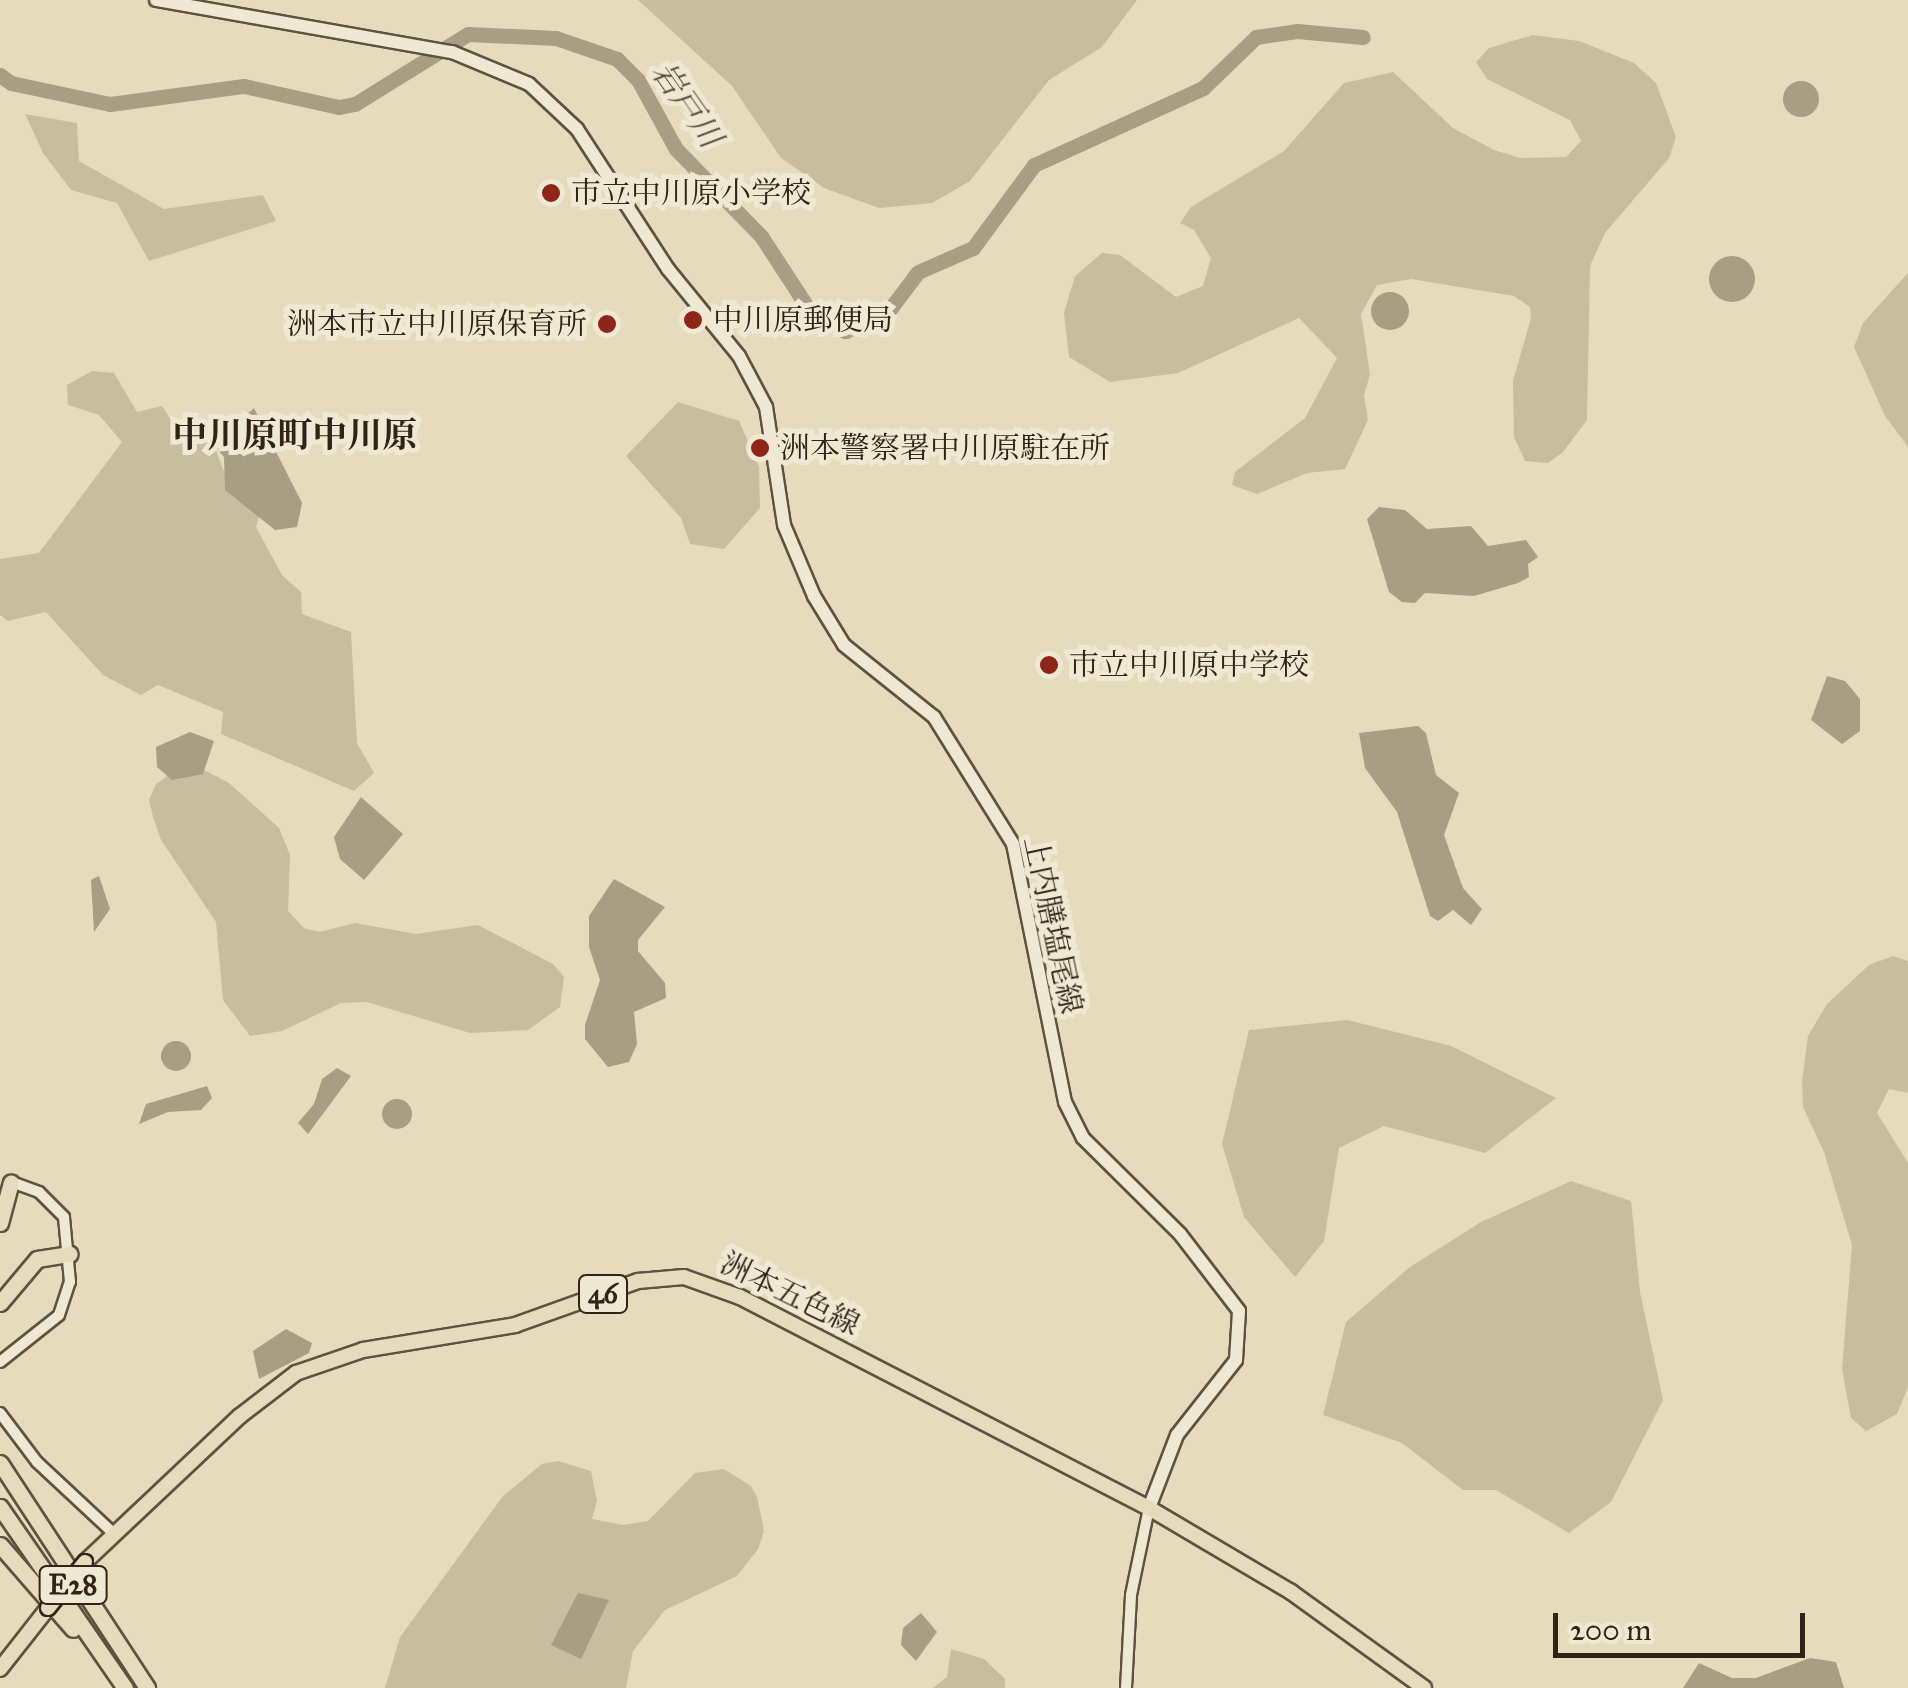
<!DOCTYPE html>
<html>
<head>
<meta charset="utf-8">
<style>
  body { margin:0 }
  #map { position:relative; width:1908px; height:1688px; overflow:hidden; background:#e6dcbb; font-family:"IM FELL Great Primer","Noto Serif JP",serif }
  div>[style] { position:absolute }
  .green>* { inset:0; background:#c8bd9f }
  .water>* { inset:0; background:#a99d83 }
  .round { border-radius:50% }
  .river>* { height:15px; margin:-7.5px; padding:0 7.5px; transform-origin:7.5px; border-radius:7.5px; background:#a99d83 }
  .roads { filter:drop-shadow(2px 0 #605140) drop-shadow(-2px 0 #605140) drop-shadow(0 2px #605140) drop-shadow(0 -2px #605140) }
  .tertiary>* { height:10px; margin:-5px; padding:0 5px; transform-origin:5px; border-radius:5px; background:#efe8d3 }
  .secondary>* { height:12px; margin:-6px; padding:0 6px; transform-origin:6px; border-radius:6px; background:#efe8d3 }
  .primary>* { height:14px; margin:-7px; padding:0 7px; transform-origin:7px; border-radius:7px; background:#e6dcbb }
  .motorway>* { height:15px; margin:-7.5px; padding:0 7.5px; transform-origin:7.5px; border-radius:7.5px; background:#e6dcbb }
  .bridges { filter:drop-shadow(2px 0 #332317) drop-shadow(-2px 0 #332317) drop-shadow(0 2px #332317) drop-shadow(0 -2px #332317) }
  .primary-bridge>* { height:14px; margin:-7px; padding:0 7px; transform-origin:7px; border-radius:7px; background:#e6dcbb }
  .dots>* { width:28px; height:28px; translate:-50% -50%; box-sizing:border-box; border:5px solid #efe8d3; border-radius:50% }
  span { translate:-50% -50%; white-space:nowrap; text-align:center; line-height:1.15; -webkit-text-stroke:10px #efe8d3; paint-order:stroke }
  .shield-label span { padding:2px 8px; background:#efe8d3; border:2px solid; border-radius:8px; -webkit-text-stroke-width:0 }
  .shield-label { font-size:28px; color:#332317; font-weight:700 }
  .poi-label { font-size:30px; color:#332317 }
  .left { translate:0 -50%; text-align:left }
  .right { translate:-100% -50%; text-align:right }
  .street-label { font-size:30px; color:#332317 }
  .water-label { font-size:32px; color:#5c4e3d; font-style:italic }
  .quarter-label { font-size:35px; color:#332317; font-weight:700 }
  .scale { position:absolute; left:1553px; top:1613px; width:252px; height:45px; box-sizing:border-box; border:5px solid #332317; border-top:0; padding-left:12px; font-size:30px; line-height:35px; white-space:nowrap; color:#332317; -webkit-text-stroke:8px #efe8d3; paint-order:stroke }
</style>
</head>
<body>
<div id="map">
  <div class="green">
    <div style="clip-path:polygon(638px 0,1137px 0,1102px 47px,1049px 80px,970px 181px,932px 203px,879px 208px,824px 188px,781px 158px,732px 86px)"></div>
    <div style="clip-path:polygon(1533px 35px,1579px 41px,1634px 63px,1656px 83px,1676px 137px,1669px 158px,1605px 233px,1590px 266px,1587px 420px,1563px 452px,1548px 463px,1525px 461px,1514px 437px,1513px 381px,1531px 318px,1530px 307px,1514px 296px,1411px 279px,1377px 285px,1361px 314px,1370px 374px,1364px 396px,1368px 420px,1345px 469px,1307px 473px,1257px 494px,1232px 485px,1235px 472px,1305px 418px,1337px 358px,1299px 318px,1178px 373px,1110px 382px,1069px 357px,1064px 313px,1075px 276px,1102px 253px,1120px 255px,1176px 297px,1203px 286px,1211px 258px,1194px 230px,1180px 223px,1191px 207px,1284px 151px,1344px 83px,1393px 72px,1453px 128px,1494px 150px,1520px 158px,1566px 157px,1581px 141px,1570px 120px,1487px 79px,1476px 62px,1489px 48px)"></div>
    <div style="clip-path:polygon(25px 114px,77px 123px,79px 161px,164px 209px,263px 195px,276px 221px,149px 261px,117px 203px,71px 190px,43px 153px)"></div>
    <div style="clip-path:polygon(1908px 273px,1908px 447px,1885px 416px,1854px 347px,1863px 323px)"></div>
    <div style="clip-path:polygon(92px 371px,114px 373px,137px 412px,162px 406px,178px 431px,214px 445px,232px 493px,260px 513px,256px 527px,282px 575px,301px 592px,302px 614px,351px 632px,357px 743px,374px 773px,354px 791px,221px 734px,223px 712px,158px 685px,141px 695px,103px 675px,46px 612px,8px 621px,0 615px,0 559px,39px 553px,122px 442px,99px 415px,68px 405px,67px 385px)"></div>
    <div style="clip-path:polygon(678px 402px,739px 421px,759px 467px,760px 508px,724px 549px,690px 544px,681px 518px,626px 456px)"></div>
    <div style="clip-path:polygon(179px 768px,204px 770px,229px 783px,279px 828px,290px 855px,288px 911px,304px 928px,320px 932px,355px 923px,416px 934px,478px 925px,553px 964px,564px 977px,560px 1007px,528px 1030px,470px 1033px,367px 1002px,341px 1003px,282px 1031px,250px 1036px,223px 1000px,216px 922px,161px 840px,153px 817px,149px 800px,156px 784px)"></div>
    <div style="clip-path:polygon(1893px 956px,1908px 961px,1908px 1093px,1889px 1089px,1877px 1113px,1908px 1163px,1908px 1387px,1897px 1414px,1866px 1431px,1851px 1418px,1842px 1369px,1852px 1245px,1824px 1152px,1803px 1107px,1802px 1081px,1808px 1036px,1827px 1004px,1869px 965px)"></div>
    <div style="clip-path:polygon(1347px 1020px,1451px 1046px,1556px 1098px,1485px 1153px,1384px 1126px,1339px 1148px,1324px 1241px,1295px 1277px,1244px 1217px,1222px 1144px,1249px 1030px)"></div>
    <div style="clip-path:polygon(1571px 1181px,1631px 1201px,1640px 1292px,1663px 1400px,1611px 1502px,1569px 1533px,1496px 1490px,1463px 1490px,1402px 1443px,1323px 1415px,1346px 1322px,1410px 1267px,1481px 1222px)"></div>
    <div style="clip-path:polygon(558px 1461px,591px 1471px,597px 1501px,592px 1519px,623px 1525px,648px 1521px,695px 1473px,724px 1469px,751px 1486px,757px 1497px,764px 1531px,758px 1549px,737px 1576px,665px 1610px,633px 1651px,626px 1688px,385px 1688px,400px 1637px,503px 1496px,542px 1464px)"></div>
    <div style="clip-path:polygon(951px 1649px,984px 1659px,1005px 1679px,1005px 1688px,933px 1688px,947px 1677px)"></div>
  </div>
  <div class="water">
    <div class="round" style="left:1783px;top:81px;width:36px;height:36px"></div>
    <div class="round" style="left:1709px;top:256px;width:46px;height:46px"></div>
    <div class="round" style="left:1371px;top:292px;width:38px;height:38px"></div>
    <div style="clip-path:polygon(254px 408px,302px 503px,297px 527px,275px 530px,225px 490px,224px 457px,214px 445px)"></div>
    <div style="clip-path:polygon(1379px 507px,1405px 510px,1427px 529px,1471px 526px,1488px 546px,1526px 540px,1538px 557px,1528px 564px,1529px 577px,1518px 583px,1474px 596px,1425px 593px,1415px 603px,1402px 602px,1389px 592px,1367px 519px)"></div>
    <div style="clip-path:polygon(1827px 676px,1845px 681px,1860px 699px,1860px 731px,1842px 744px,1811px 720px)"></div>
    <div style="clip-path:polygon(1418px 726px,1426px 733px,1436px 775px,1459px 793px,1444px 835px,1463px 888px,1482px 909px,1471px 925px,1453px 910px,1438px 921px,1430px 916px,1397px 812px,1365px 768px,1359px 733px)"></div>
    <div style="clip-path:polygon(190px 732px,214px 741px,203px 774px,172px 780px,157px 767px,156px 747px)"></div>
    <div style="clip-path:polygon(361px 797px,403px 834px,364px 880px,340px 859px,334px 837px)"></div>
    <div style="clip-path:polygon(99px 876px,110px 909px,94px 932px,91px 880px)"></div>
    <div style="clip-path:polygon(614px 879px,665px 907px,638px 940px,638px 951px,665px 983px,666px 998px,634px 1012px,637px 1044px,629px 1062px,608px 1067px,585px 1039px,585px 1025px,600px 980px,589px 947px,589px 916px)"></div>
    <div class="round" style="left:161px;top:1041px;width:30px;height:30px"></div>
    <div style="clip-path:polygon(337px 1068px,351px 1076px,308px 1134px,298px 1123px,314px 1104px,322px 1079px)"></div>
    <div style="clip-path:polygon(207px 1086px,212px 1098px,201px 1110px,168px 1112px,139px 1124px,146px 1104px)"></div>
    <div class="round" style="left:382px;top:1099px;width:30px;height:30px"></div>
    <div style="clip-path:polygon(286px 1329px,312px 1343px,309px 1353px,259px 1379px,253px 1351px)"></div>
    <div style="clip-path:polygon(578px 1593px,609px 1600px,581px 1659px,551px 1645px)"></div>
    <div style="clip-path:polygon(921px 1613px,937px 1632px,916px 1661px,901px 1645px,903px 1628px)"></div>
    <div style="clip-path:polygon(1810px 1658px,1836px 1662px,1844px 1688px,1683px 1688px,1699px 1663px,1732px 1678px,1756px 1678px)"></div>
  </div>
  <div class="river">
    <div style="left:0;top:75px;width:14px;rotate:36deg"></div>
    <div style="left:11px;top:83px;width:101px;rotate:12deg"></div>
    <div style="left:110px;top:104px;width:135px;rotate:-7.7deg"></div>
    <div style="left:244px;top:86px;width:97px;rotate:12.5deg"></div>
    <div style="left:339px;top:107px;width:16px;rotate:-11deg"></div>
    <div style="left:355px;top:104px;width:133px;rotate:-31.8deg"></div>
    <div style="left:468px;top:34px;width:88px;rotate:2.6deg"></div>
    <div style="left:556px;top:38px;width:65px;rotate:19deg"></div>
    <div style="left:617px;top:59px;width:30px;rotate:45deg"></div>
    <div style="left:638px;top:80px;width:79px;rotate:61.2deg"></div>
    <div style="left:676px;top:149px;width:122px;rotate:45.7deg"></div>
    <div style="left:761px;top:236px;width:86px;rotate:56.9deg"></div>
    <div style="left:808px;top:308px;width:44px;rotate:31.9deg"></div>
    <div style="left:845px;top:331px;width:46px;rotate:-23.2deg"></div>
    <div style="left:887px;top:313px;width:51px;rotate:-52.9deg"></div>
    <div style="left:918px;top:272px;width:60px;rotate:-23.6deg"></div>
    <div style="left:973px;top:248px;width:103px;rotate:-53.7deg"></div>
    <div style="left:1034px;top:165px;width:186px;rotate:-24.5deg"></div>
    <div style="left:1203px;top:88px;width:74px;rotate:-43.9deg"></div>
    <div style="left:1256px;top:37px;width:41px;rotate:-8.3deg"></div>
    <div style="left:1297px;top:31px;width:66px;rotate:5.2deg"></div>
  </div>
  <div class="roads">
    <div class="tertiary">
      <div style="left:0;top:1362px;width:75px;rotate:-38.5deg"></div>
      <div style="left:59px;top:1315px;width:35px;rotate:-72deg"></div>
      <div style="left:70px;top:1282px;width:65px;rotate:-95.3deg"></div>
      <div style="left:64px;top:1217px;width:35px;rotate:-135deg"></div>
      <div style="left:39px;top:1192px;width:30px;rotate:-160deg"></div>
      <div style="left:0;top:1413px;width:61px;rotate:52.9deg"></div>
      <div style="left:37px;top:1462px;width:103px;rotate:43deg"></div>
      <div style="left:1126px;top:1688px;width:93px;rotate:-86.9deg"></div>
      <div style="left:1131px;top:1595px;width:89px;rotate:-78.3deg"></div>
    </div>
    <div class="secondary">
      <div style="left:156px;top:0;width:301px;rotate:10deg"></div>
      <div style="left:452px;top:52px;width:83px;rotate:22.6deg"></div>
      <div style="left:529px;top:84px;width:66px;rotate:43.2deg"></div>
      <div style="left:577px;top:129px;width:167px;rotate:57deg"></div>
      <div style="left:668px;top:269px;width:112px;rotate:50.8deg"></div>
      <div style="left:739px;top:356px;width:58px;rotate:62.1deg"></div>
      <div style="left:766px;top:407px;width:119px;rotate:81.3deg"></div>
      <div style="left:784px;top:525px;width:77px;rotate:67.1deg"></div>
      <div style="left:814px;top:596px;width:57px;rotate:58.5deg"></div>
      <div style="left:844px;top:645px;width:115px;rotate:38.7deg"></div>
      <div style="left:934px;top:717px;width:150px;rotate:58.1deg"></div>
      <div style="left:1013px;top:844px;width:263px;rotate:78.6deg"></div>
      <div style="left:1065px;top:1102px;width:40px;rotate:63.4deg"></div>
      <div style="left:1083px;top:1138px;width:136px;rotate:44.7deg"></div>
      <div style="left:1180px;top:1234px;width:97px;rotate:52.5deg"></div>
      <div style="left:1239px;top:1311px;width:49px;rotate:93.5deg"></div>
      <div style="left:1236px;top:1360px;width:95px;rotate:128.2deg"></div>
      <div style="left:1177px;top:1435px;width:78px;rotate:111deg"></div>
    </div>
    <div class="primary">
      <div style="left:85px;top:1562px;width:213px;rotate:-43.3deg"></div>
      <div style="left:240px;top:1416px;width:71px;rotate:-37.5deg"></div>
      <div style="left:296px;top:1373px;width:71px;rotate:-18.9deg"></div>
      <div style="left:363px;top:1350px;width:154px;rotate:-9.3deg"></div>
      <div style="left:515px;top:1325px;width:131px;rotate:-19.7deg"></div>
      <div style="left:638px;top:1281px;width:46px;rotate:-5deg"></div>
      <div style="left:684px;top:1277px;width:59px;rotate:19.7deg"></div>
      <div style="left:740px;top:1297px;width:460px;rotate:27.3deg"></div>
      <div style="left:1149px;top:1508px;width:165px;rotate:30.6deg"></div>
      <div style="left:1291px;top:1592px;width:164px;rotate:35.8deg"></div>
      <div style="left:0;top:1669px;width:78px;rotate:-51.8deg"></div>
    </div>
    <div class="motorway">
      <div style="left:0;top:1223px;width:42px;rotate:-75deg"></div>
      <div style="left:0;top:1303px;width:57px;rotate:-49.9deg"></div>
      <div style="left:37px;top:1259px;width:33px;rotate:-9deg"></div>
      <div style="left:0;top:1463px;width:269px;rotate:56.8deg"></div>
      <div style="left:0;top:1507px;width:220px;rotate:55.4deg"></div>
      <div style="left:0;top:1545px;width:111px;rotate:49deg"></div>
    </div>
  </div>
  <div class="bridges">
    <div class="primary-bridge">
      <div style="left:48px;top:1608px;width:59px;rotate:-51.2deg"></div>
    </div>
  </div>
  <div class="dots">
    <div style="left:551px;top:193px;background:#8f2418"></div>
    <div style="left:693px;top:320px;background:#8f2418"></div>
    <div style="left:607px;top:324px;background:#8f2418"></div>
    <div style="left:760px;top:448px;background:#8f2418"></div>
    <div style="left:1049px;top:665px;background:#8f2418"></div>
  </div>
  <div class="shield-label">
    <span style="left:603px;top:1294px">46</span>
    <span style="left:73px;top:1585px">E28</span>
  </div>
  <div class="poi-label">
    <span class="left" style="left:571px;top:193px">市立中川原小学校</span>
    <span class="left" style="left:713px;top:320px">中川原郵便局</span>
    <span class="right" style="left:587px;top:324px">洲本市立中川原保育所</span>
    <span class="left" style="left:780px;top:448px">洲本警察署中川原駐在所</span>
    <span class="left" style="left:1069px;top:665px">市立中川原中学校</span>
  </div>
  <div class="street-label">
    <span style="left:1053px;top:925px;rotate:78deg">上内膳塩尾線</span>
    <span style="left:790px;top:1294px;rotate:26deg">洲本五色線</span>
  </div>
  <div class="water-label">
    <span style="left:686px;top:105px;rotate:55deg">岩戸川</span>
  </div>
  <div class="quarter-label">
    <span style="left:295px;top:436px">中川原町中川原</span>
  </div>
  <div class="scale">200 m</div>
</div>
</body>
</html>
